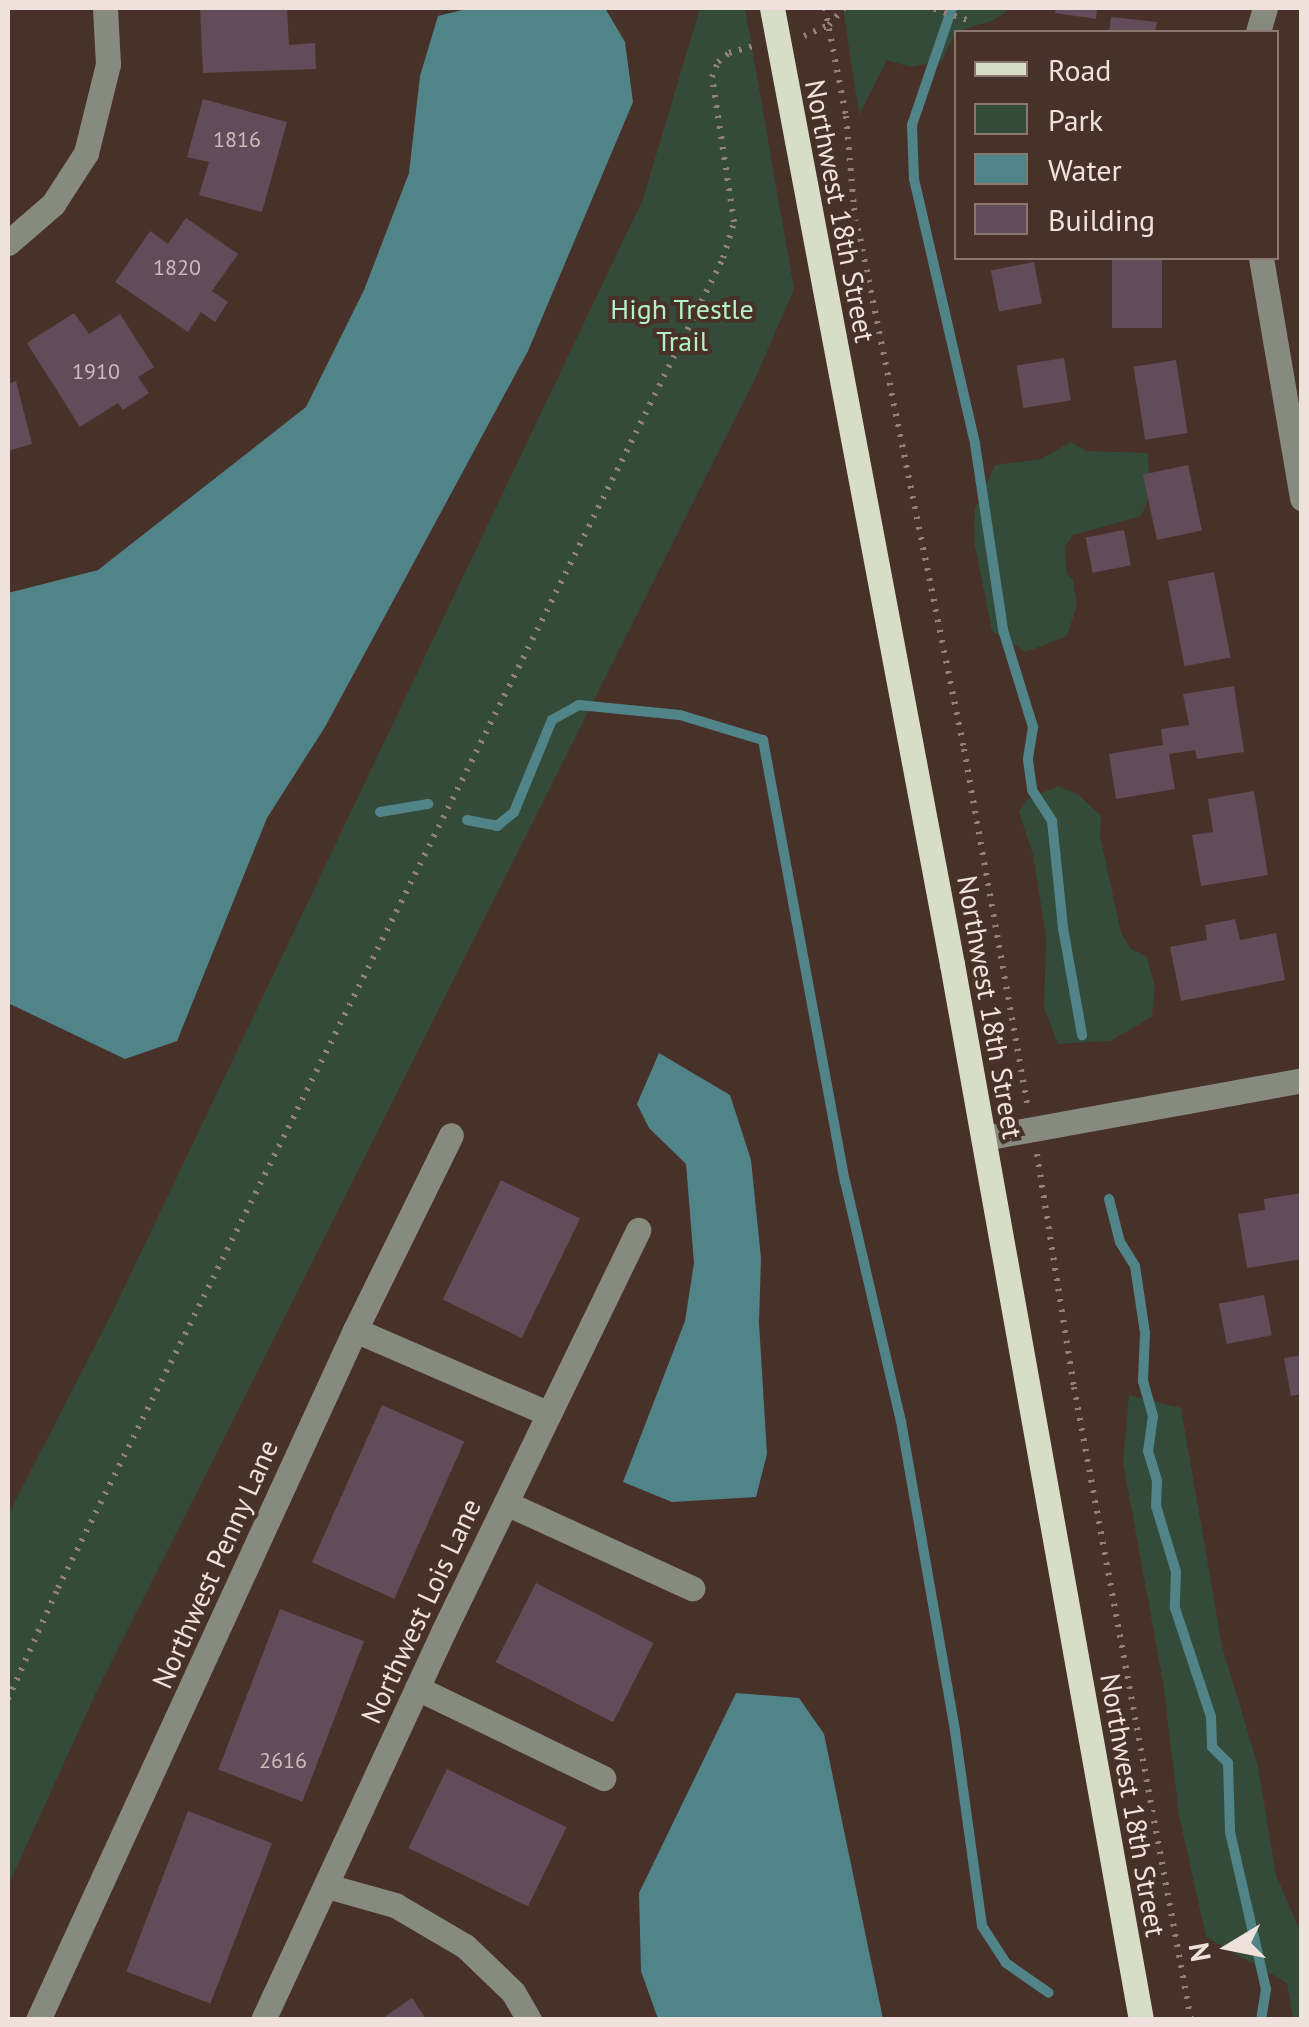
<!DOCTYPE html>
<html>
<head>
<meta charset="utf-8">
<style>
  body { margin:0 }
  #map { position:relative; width:1309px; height:2027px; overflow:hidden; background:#473128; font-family:"PT Sans",sans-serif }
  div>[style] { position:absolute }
  .green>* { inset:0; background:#344b3a }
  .water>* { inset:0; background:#518489 }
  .stream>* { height:10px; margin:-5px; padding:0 5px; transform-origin:5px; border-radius:5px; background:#518489 }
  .building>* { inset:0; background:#624c5a; transform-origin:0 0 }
  .path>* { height:6px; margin-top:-3px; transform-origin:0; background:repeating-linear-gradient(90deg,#938179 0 2.5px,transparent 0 10.5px) }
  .minor>* { height:25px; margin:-12.5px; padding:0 12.5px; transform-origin:12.5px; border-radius:12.5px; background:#878a7f }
  .major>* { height:25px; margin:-12.5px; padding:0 12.5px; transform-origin:12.5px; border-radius:12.5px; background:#d7ddc6 }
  span { translate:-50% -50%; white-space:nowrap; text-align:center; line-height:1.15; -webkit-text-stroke:8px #473128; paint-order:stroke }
  .number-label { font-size:22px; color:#ccbcbb }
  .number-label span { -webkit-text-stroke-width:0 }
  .street-label { font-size:28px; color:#efe1db }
  .park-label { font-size:28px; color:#b5f1c6 }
  .frame { position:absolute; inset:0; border:10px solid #efe1db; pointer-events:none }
  .legend { position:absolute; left:954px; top:30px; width:325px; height:230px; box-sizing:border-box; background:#473128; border:2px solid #8a7770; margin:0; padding:12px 18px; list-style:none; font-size:30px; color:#efe1db }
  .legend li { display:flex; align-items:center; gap:20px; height:50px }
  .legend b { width:50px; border:2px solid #8a7770 }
  .north { position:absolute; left:1179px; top:1897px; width:100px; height:100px; -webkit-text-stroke:8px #473128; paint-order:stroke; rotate:260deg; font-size:28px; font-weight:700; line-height:40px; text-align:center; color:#efe1db }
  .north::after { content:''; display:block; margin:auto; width:35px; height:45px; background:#efe1db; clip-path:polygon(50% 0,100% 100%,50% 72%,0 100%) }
</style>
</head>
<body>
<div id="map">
  <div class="green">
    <div style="clip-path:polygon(700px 8px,745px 8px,794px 289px,755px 379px,94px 1697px,8px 1886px,8px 1515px,114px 1309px,643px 199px)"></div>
    <div style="clip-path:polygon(843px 8px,1011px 8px,994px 20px,956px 32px,942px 61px,910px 67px,887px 60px,859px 115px)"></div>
    <div style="clip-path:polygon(1071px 442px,1086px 451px,1148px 453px,1150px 496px,1141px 516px,1073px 535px,1065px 547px,1067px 574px,1073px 580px,1077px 605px,1067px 636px,1026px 652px,992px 631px,974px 541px,975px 509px,995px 465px,1041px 459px)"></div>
    <div style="clip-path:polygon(1058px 786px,1079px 795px,1101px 816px,1100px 836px,1121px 932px,1130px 948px,1147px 957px,1155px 988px,1152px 1017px,1110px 1041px,1058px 1044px,1044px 1008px,1046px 937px,1033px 854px,1019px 812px,1026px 800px)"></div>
    <div style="clip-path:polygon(1129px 1395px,1181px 1408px,1222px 1646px,1258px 1766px,1276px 1875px,1301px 1933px,1301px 2019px,1293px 2019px,1287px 1983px,1206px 1937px,1179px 1815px,1163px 1682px,1123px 1462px)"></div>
  </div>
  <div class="water">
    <div style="clip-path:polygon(470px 8px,605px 8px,625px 42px,633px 102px,528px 351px,325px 727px,267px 818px,177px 1041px,125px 1059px,8px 1003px,8px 593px,98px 570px,306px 407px,364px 290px,409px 173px,420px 76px,438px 16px)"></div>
    <div style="clip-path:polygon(659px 1053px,730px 1095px,751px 1160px,761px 1258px,759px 1323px,767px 1454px,756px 1497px,672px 1502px,623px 1482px,685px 1321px,694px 1263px,686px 1164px,649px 1128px,637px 1104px)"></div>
    <div style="clip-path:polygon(736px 1693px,799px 1698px,824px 1734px,883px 2019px,658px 2019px,641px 1971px,639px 1893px)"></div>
  </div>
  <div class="stream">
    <div style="left:952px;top:8px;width:124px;rotate:108.9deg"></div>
    <div style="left:912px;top:125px;width:54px;rotate:87.9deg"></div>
    <div style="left:914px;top:179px;width:272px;rotate:77deg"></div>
    <div style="left:975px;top:444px;width:188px;rotate:81.4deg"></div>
    <div style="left:1003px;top:630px;width:102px;rotate:72.8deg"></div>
    <div style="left:1033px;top:727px;width:33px;rotate:99deg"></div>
    <div style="left:1028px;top:760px;width:30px;rotate:82deg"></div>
    <div style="left:1032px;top:790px;width:37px;rotate:57deg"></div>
    <div style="left:1052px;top:821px;width:108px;rotate:84.1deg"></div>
    <div style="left:1063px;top:928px;width:109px;rotate:79.9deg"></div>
    <div style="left:380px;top:812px;width:49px;rotate:-9.5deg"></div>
    <div style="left:467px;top:820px;width:31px;rotate:11deg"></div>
    <div style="left:497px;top:826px;width:22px;rotate:-39deg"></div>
    <div style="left:514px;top:812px;width:100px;rotate:-67.6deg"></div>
    <div style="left:552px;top:720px;width:31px;rotate:-29deg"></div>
    <div style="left:579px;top:705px;width:101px;rotate:5.7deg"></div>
    <div style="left:680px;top:715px;width:87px;rotate:16.8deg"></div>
    <div style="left:763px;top:740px;width:449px;rotate:79.5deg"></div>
    <div style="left:845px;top:1181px;width:246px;rotate:76.9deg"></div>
    <div style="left:901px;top:1421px;width:315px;rotate:80.1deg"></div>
    <div style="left:955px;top:1731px;width:197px;rotate:82.1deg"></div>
    <div style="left:982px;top:1926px;width:44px;rotate:57deg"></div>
    <div style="left:1006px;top:1963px;width:52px;rotate:34.9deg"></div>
    <div style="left:1109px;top:1199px;width:44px;rotate:75.7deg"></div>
    <div style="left:1120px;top:1242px;width:28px;rotate:58deg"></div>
    <div style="left:1135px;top:1266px;width:68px;rotate:81.5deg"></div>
    <div style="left:1145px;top:1333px;width:48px;rotate:92.4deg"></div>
    <div style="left:1143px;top:1381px;width:36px;rotate:74deg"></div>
    <div style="left:1153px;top:1416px;width:35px;rotate:98deg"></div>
    <div style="left:1148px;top:1451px;width:30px;rotate:73deg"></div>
    <div style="left:1157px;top:1480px;width:26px;rotate:92deg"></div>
    <div style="left:1156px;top:1506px;width:69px;rotate:73.1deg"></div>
    <div style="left:1176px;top:1572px;width:36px;rotate:92deg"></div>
    <div style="left:1175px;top:1608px;width:115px;rotate:71.7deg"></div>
    <div style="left:1211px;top:1717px;width:30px;rotate:88deg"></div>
    <div style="left:1212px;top:1747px;width:23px;rotate:45deg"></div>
    <div style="left:1228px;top:1763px;width:69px;rotate:88.3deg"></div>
    <div style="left:1230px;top:1832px;width:161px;rotate:77.1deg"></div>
    <div style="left:1266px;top:1989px;width:31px;rotate:99deg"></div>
  </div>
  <div class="building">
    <div style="clip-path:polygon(200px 8px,287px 8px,289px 45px,315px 43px,316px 69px,203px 73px)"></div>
    <div style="clip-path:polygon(1056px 8px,1097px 8px,1096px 19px,1055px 13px)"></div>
    <div style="clip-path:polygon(1111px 17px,1157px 22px,1155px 32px,1109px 32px)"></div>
    <div style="clip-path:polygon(203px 99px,287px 122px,262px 212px,199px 195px,209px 162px,187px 157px)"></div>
    <div style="clip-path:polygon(186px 218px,238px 254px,212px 291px,228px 302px,215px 322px,201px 312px,188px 332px,115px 282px,150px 231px,168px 244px)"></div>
    <div style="left:1112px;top:258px;width:50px;height:70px"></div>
    <div style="left:1034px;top:262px;width:42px;height:44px;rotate:79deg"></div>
    <div style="clip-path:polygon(74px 313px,89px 334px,120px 314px,154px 367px,138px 377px,149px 393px,123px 410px,118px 403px,80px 427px,27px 343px)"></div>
    <div style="left:1064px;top:358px;width:43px;height:48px;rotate:81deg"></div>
    <div style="left:1176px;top:360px;width:74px;height:43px;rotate:81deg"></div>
    <div style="clip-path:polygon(16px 381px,32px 444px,8px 451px,8px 384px)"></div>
    <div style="left:1188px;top:465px;width:67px;height:46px;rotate:78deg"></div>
    <div style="left:1124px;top:530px;width:36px;height:39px;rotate:79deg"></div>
    <div style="left:1214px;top:572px;width:87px;height:47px;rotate:79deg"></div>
    <div style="clip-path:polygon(1234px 686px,1244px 752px,1197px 759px,1195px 750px,1169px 754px,1175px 789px,1116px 799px,1109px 754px,1163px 745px,1161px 729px,1189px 725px,1183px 694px)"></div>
    <div style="clip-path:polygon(1254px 791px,1268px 875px,1201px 886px,1192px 835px,1213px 832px,1208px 799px)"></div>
    <div style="clip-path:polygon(1235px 919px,1240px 940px,1276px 933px,1285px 980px,1181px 1001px,1170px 947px,1207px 940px,1205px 925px)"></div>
    <div style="left:501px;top:1180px;width:88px;height:133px;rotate:26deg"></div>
    <div style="clip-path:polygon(1302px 1193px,1302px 1259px,1247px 1268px,1238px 1214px,1265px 1210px,1264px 1199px)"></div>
    <div style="left:1264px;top:1295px;width:41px;height:46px;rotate:79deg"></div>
    <div style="clip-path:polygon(1302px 1355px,1302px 1394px,1291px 1396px,1284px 1358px)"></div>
    <div style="left:382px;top:1405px;width:90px;height:172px;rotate:24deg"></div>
    <div style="left:536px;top:1583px;width:132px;height:89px;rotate:27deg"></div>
    <div style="left:280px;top:1609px;width:90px;height:172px;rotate:21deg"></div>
    <div style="left:447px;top:1769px;width:133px;height:88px;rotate:26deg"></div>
    <div style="left:188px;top:1811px;width:90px;height:172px;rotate:21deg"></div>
    <div style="clip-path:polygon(412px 1998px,427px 2020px,380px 2020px)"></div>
  </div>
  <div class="path">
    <div style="left:825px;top:8px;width:110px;rotate:79deg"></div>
    <div style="left:846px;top:116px;width:92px;rotate:85deg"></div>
    <div style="left:854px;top:208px;width:552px;rotate:78.51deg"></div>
    <div style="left:964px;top:749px;width:360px;rotate:79.9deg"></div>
    <div style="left:934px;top:9px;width:36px;rotate:18deg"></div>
    <div style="left:804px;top:36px;width:27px;rotate:-24deg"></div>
    <div style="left:829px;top:25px;width:23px;rotate:-49deg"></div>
    <div style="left:1037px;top:1154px;width:236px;rotate:81deg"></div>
    <div style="left:1074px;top:1387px;width:644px;rotate:79.53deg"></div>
    <div style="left:8px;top:1699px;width:122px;rotate:-65.8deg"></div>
    <div style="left:58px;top:1588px;width:1487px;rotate:-63.43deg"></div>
    <div style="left:723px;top:258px;width:38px;rotate:-73deg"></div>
    <div style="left:734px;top:222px;width:147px;rotate:-98.6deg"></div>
    <div style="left:712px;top:77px;width:16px;rotate:-68deg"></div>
    <div style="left:718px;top:62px;width:14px;rotate:-39deg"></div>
    <div style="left:729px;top:53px;width:25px;rotate:-16deg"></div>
  </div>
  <div class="minor">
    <div style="left:1258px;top:32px;width:25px;rotate:-74deg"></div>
    <div style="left:8px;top:243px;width:60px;rotate:-40.9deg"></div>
    <div style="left:53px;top:204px;width:61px;rotate:-57.1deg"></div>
    <div style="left:86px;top:153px;width:92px;rotate:-76.1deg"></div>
    <div style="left:108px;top:64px;width:56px;rotate:-93.1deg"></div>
    <div style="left:1261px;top:258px;width:244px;rotate:80.3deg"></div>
    <div style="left:984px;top:1138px;width:323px;rotate:-10.3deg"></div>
    <div style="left:355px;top:1330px;width:211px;rotate:23.4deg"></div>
    <div style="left:506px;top:1503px;width:205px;rotate:24.6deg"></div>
    <div style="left:417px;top:1688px;width:207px;rotate:25.8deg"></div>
    <div style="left:327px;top:1886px;width:71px;rotate:15.6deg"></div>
    <div style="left:395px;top:1905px;width:81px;rotate:30.4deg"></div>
    <div style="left:465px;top:1946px;width:66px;rotate:43.8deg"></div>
    <div style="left:513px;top:1992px;width:32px;rotate:60deg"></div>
    <div style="left:38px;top:2020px;width:759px;rotate:-65.32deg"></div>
    <div style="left:355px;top:1330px;width:217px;rotate:-63.8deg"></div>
    <div style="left:263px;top:2020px;width:430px;rotate:-65.1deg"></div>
    <div style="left:444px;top:1630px;width:445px;rotate:-64.1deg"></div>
  </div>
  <div class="major">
    <div style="left:772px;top:8px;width:973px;rotate:79.34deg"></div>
    <div style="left:952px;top:964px;width:1073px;rotate:79.85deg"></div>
  </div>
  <div class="number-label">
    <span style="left:237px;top:140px">1816</span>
    <span style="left:177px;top:268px">1820</span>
    <span style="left:96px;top:372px">1910</span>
    <span style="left:283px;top:1761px">2616</span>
  </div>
  <div class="street-label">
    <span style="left:840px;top:211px;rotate:79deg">Northwest 18th Street</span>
    <span style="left:990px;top:1007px;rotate:80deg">Northwest 18th Street</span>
    <span style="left:215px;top:1564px;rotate:-66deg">Northwest Penny Lane</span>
    <span style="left:421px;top:1611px;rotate:-65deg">Northwest Lois Lane</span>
    <span style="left:1133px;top:1805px;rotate:80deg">Northwest 18th Street</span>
  </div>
  <div class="park-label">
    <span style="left:682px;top:325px">High Trestle<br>Trail</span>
  </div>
  <div class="frame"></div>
  <ul class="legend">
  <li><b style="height:12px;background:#d7ddc6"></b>Road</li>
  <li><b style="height:28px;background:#344b3a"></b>Park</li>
  <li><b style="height:28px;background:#518489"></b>Water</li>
  <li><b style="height:28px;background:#624c5a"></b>Building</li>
  </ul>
  <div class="north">N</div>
</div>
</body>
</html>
